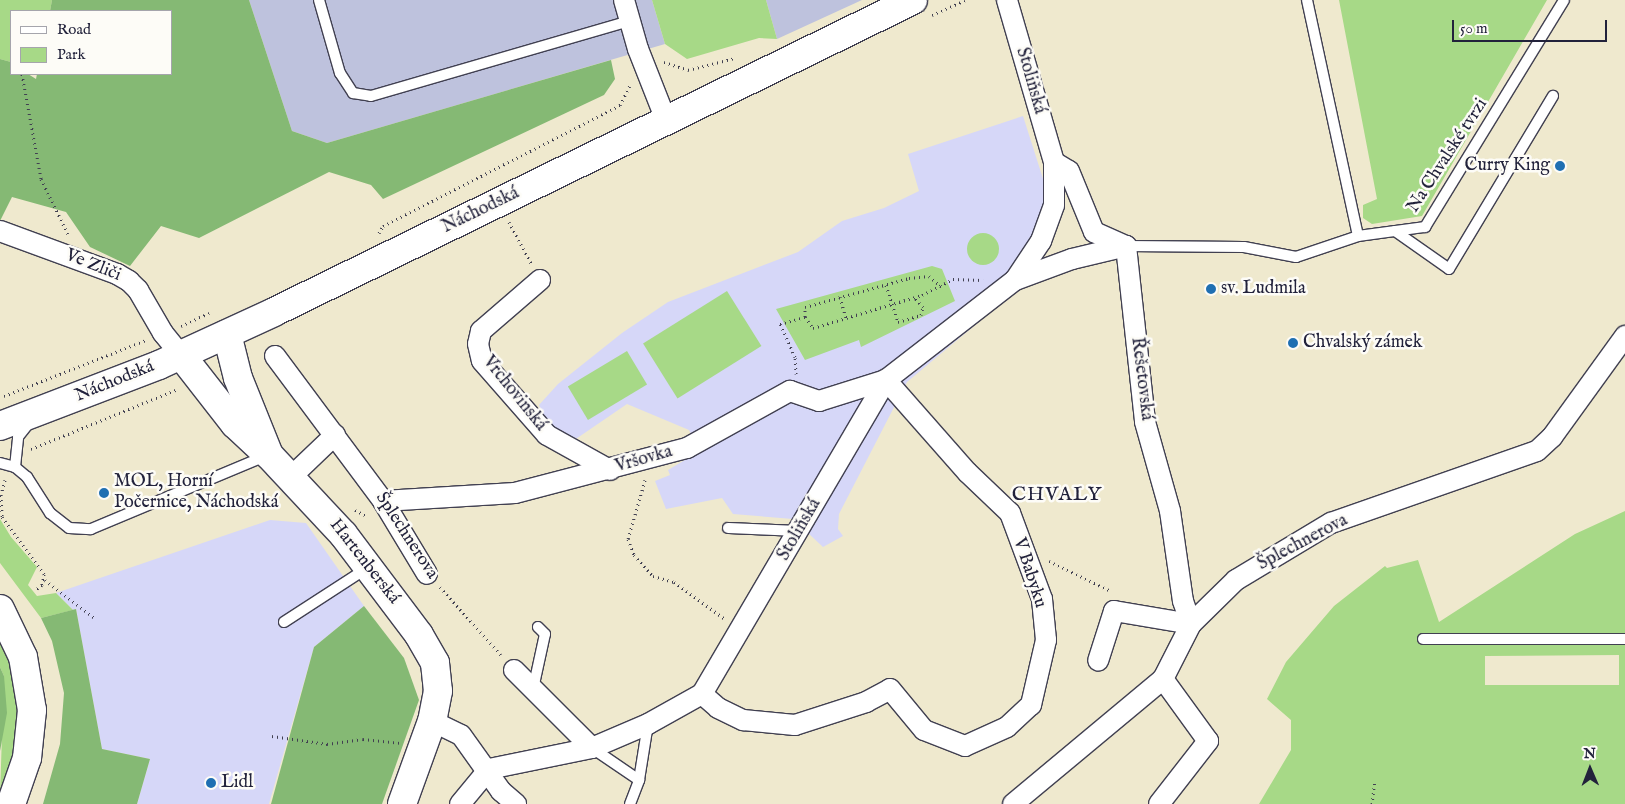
<!DOCTYPE html>
<html>
<head>
<meta charset="utf-8">
<style>
  body { margin:0 }
  #map { position:relative; width:1625px; height:804px; overflow:hidden; background:#efe9ce; font-family:"IM FELL English",serif }
  div>[style] { position:absolute }
  .built>* { inset:0; background:#d6d7f8 }
  .industrial>* { inset:0; background:#bec2dd }
  .green>* { inset:0; background:#a7d987; transform-origin:0 0 }
  .round { border-radius:50% }
  .forest>* { inset:0; background:#85b974 }
  .path>* { height:3px; margin-top:-1.5px; transform-origin:0; background:repeating-linear-gradient(90deg,#414051 0 1px,transparent 0 5px) }
  .roads { filter:drop-shadow(1px 0 #414051) drop-shadow(-1px 0 #414051) drop-shadow(0 1px #414051) drop-shadow(0 -1px #414051) }
  .lane>* { height:10px; margin:-5px; padding:0 5px; transform-origin:5px; border-radius:5px; background:#fff }
  .street>* { height:20px; margin:-10px; padding:0 10px; transform-origin:10px; border-radius:10px; background:#fff }
  .secondary>* { height:28px; margin:-14px; padding:0 14px; transform-origin:14px; border-radius:14px; background:#fff }
  .highway>* { height:28px; margin:-14px; padding:0 14px; transform-origin:14px; border-radius:14px; background:#fff }
  .dots>* { width:14px; height:14px; translate:-50% -50%; box-sizing:border-box; border:2px solid #fdfcf7; border-radius:50% }
  span { translate:-50% -50%; white-space:nowrap; text-align:center; line-height:1.15; -webkit-text-stroke:5px #fdfcf7; paint-order:stroke }
  .street-label { font-size:18px; color:#22223b }
  .poi-label { font-size:18px; color:#22223b }
  .right { translate:-100% -50%; text-align:right }
  .left { translate:0 -50%; text-align:left }
  .quarter-label { font-size:20px; color:#22223b; letter-spacing:1px }
  .legend { position:absolute; left:10px; top:10px; width:162px; height:65px; box-sizing:border-box; background:#fdfcf7; border:1px solid #a5a5ac; margin:0; padding:6px 9px; list-style:none; font-size:15px; color:#22223b }
  .legend li { display:flex; align-items:center; gap:10px; height:25px }
  .legend b { width:25px; border:1px solid #a5a5ac }
  .north { position:absolute; left:1565px; top:744px; width:50px; height:50px; -webkit-text-stroke:4px #fdfcf7; paint-order:stroke; rotate:359deg; font-size:14px; font-weight:700; line-height:20px; text-align:center; color:#22223b }
  .north::after { content:''; display:block; margin:auto; width:18px; height:22px; background:#22223b; clip-path:polygon(50% 0,100% 100%,50% 72%,0 100%) }
  .scale { position:absolute; left:1452px; top:20px; width:155px; height:22px; box-sizing:border-box; border:2px solid #22223b; border-top:0; padding-left:6px; font-size:15px; line-height:18px; white-space:nowrap; color:#22223b; -webkit-text-stroke:4px #fdfcf7; paint-order:stroke }
</style>
</head>
<body>
<div id="map">
  <div class="built">
    <div style="clip-path:polygon(1023px 116px,1045px 185px,1045px 207px,1039px 232px,999px 305px,907px 382px,839px 514px,838px 529px,843px 536px,823px 547px,793px 519px,733px 514px,722px 498px,666px 509px,655px 481px,670px 475px,668px 470px,700px 451px,689px 430px,627px 404px,570px 443px,550px 432px,539px 405px,558px 384px,622px 333px,668px 302px,798px 252px,842px 221px,884px 208px,919px 191px,908px 154px)"></div>
    <div style="clip-path:polygon(270px 520px,306px 523px,364px 606px,314px 647px,269px 804px,137px 804px,150px 759px,102px 749px,76px 609px,73px 610px,56px 593px)"></div>
  </div>
  <div class="industrial">
    <div style="clip-path:polygon(249px 0,652px 0,665px 44px,327px 143px,292px 131px)"></div>
    <div style="clip-path:polygon(766px 0,862px 0,777px 39px)"></div>
  </div>
  <div class="green">
    <div style="clip-path:polygon(0 0,52px 0,50px 11px,11px 11px,11px 62px,0 59px)"></div>
    <div style="clip-path:polygon(652px 0,766px 0,777px 39px,759px 38px,687px 59px,665px 44px)"></div>
    <div style="clip-path:polygon(1339px 0,1547px 0,1422px 216px,1372px 224px,1363px 218px,1363px 205px,1377px 199px)"></div>
    <div class="round" style="left:967px;top:233px;width:32px;height:32px"></div>
    <div style="clip-path:polygon(932px 266px,942px 269px,955px 301px,861px 347px,859px 340px,805px 360px,776px 309px)"></div>
    <div style="left:727px;top:291px;width:65px;height:99px;rotate:58deg"></div>
    <div style="left:627px;top:351px;width:39px;height:69px;rotate:59deg"></div>
    <div style="clip-path:polygon(evenodd,1625px 511px,1625px 804px,1259px 804px,1291px 750px,1291px 720px,1267px 699px,1286px 662px,1334px 606px,1385px 566px,1387px 568px,1418px 560px,1439px 622px,1575px 534px,1625px 511px,1619px 655px,1619px 685px,1485px 685px,1485px 656px,1619px 655px)"></div>
    <div style="clip-path:polygon(0 519px,11px 537px,37px 567px,28px 585px,37px 596px,56px 593px,73px 610px,41px 618px,0 563px)"></div>
    <div style="clip-path:polygon(0 633px,19px 690px,17px 741px,0 795px,4px 676px,0 667px)"></div>
  </div>
  <div class="forest">
    <div style="clip-path:polygon(52px 0,249px 0,292px 131px,327px 143px,611px 60px,615px 79px,604px 95px,383px 199px,371px 185px,329px 172px,199px 238px,161px 226px,130px 266px,90px 247px,66px 212px,12px 197px,0 221px,0 59px,11px 62px,11px 74px,28px 74px,36px 79px,37px 74px,171px 74px,171px 11px,50px 11px)"></div>
    <div style="clip-path:polygon(364px 606px,404px 658px,419px 700px,382px 804px,271px 804px,314px 647px)"></div>
    <div style="clip-path:polygon(76px 609px,102px 749px,150px 759px,137px 804px,43px 804px,60px 744px,64px 693px,52px 641px,41px 618px)"></div>
    <div style="clip-path:polygon(0 667px,4px 676px,7px 713px,0 751px)"></div>
  </div>
  <div class="path">
    <div style="left:932px;top:15px;width:36px;rotate:-24deg"></div>
    <div style="left:664px;top:62px;width:25px;rotate:18deg"></div>
    <div style="left:688px;top:70px;width:49px;rotate:-14.3deg"></div>
    <div style="left:22px;top:74px;width:107px;rotate:79.7deg"></div>
    <div style="left:41px;top:179px;width:61px;rotate:63.9deg"></div>
    <div style="left:509px;top:222px;width:47px;rotate:61.8deg"></div>
    <div style="left:379px;top:233px;width:8px;rotate:-60deg"></div>
    <div style="left:383px;top:226px;width:266px;rotate:-27deg"></div>
    <div style="left:620px;top:105px;width:22px;rotate:-63deg"></div>
    <div style="left:886px;top:285px;width:39px;rotate:72deg"></div>
    <div style="left:898px;top:322px;width:24px;rotate:-17deg"></div>
    <div style="left:921px;top:315px;width:8px;rotate:-76deg"></div>
    <div style="left:923px;top:307px;width:13px;rotate:-132deg"></div>
    <div style="left:840px;top:297px;width:22px;rotate:74deg"></div>
    <div style="left:805px;top:317px;width:10px;rotate:-90deg"></div>
    <div style="left:805px;top:307px;width:108px;rotate:-15.6deg"></div>
    <div style="left:909px;top:278px;width:20px;rotate:-6deg"></div>
    <div style="left:929px;top:276px;width:16px;rotate:40deg"></div>
    <div style="left:181px;top:326px;width:31px;rotate:-25deg"></div>
    <div style="left:796px;top:374px;width:17px;rotate:-93deg"></div>
    <div style="left:795px;top:357px;width:36px;rotate:-114deg"></div>
    <div style="left:780px;top:324px;width:26px;rotate:-16deg"></div>
    <div style="left:805px;top:317px;width:14px;rotate:54deg"></div>
    <div style="left:813px;top:328px;width:114px;rotate:-16.8deg"></div>
    <div style="left:922px;top:295px;width:35px;rotate:-27deg"></div>
    <div style="left:953px;top:279px;width:30px;rotate:2deg"></div>
    <div style="left:4px;top:396px;width:153px;rotate:-21.5deg"></div>
    <div style="left:31px;top:449px;width:159px;rotate:-22.2deg"></div>
    <div style="left:5px;top:480px;width:16px;rotate:105deg"></div>
    <div style="left:1px;top:495px;width:22px;rotate:87deg"></div>
    <div style="left:2px;top:517px;width:71px;rotate:53.6deg"></div>
    <div style="left:44px;top:574px;width:11px;rotate:100deg"></div>
    <div style="left:42px;top:585px;width:9px;rotate:144deg"></div>
    <div style="left:645px;top:480px;width:61px;rotate:106.1deg"></div>
    <div style="left:628px;top:539px;width:17px;rotate:69deg"></div>
    <div style="left:634px;top:555px;width:28px;rotate:48deg"></div>
    <div style="left:653px;top:576px;width:22px;rotate:16deg"></div>
    <div style="left:674px;top:582px;width:63px;rotate:36deg"></div>
    <div style="left:355px;top:510px;width:13px;rotate:27deg"></div>
    <div style="left:1049px;top:561px;width:69px;rotate:25.8deg"></div>
    <div style="left:45px;top:580px;width:64px;rotate:37.4deg"></div>
    <div style="left:440px;top:587px;width:91px;rotate:48.1deg"></div>
    <div style="left:272px;top:736px;width:56px;rotate:8.3deg"></div>
    <div style="left:327px;top:744px;width:36px;rotate:-8deg"></div>
    <div style="left:363px;top:739px;width:37px;rotate:6deg"></div>
    <div style="left:1372px;top:804px;width:24px;rotate:-83deg"></div>
  </div>
  <div class="roads">
    <div class="lane">
      <div style="left:319px;top:0;width:76px;rotate:74deg"></div>
      <div style="left:340px;top:73px;width:24px;rotate:57deg"></div>
      <div style="left:353px;top:93px;width:18px;rotate:9deg"></div>
      <div style="left:371px;top:96px;width:269px;rotate:-16.2deg"></div>
      <div style="left:1307px;top:0;width:241px;rotate:77.8deg"></div>
      <div style="left:1395px;top:231px;width:66px;rotate:35.1deg"></div>
      <div style="left:1449px;top:269px;width:202px;rotate:-59deg"></div>
      <div style="left:1126px;top:246px;width:118px;rotate:0.5deg"></div>
      <div style="left:1244px;top:247px;width:53px;rotate:10.9deg"></div>
      <div style="left:1296px;top:257px;width:65px;rotate:-18.7deg"></div>
      <div style="left:1358px;top:236px;width:68px;rotate:-7.7deg"></div>
      <div style="left:1425px;top:227px;width:266px;rotate:-58.5deg"></div>
      <div style="left:0;top:463px;width:16px;rotate:15deg"></div>
      <div style="left:15px;top:467px;width:16px;rotate:40deg"></div>
      <div style="left:27px;top:477px;width:43px;rotate:57.4deg"></div>
      <div style="left:50px;top:513px;width:24px;rotate:38deg"></div>
      <div style="left:69px;top:528px;width:22px;rotate:3deg"></div>
      <div style="left:91px;top:529px;width:192px;rotate:-22.7deg"></div>
      <div style="left:15px;top:467px;width:30px;rotate:-84deg"></div>
      <div style="left:18px;top:437px;width:18px;rotate:-52deg"></div>
      <div style="left:728px;top:528px;width:71px;rotate:2.4deg"></div>
      <div style="left:284px;top:622px;width:99px;rotate:-33deg"></div>
      <div style="left:1423px;top:639px;width:202px"></div>
      <div style="left:533px;top:689px;width:56px;rotate:-77.7deg"></div>
      <div style="left:545px;top:634px;width:10px;rotate:-135deg"></div>
      <div style="left:592px;top:748px;width:57px;rotate:34.2deg"></div>
      <div style="left:630px;top:804px;width:26px;rotate:-69deg"></div>
      <div style="left:639px;top:780px;width:57px;rotate:-80.9deg"></div>
    </div>
    <div class="street">
      <div style="left:624px;top:0;width:51px;rotate:74.1deg"></div>
      <div style="left:638px;top:49px;width:76px;rotate:68.5deg"></div>
      <div style="left:1054px;top:162px;width:17px;rotate:31deg"></div>
      <div style="left:1069px;top:171px;width:66px;rotate:67.7deg"></div>
      <div style="left:1094px;top:232px;width:35px;rotate:24deg"></div>
      <div style="left:0;top:231px;width:125px;rotate:20.2deg"></div>
      <div style="left:117px;top:274px;width:14px;rotate:30deg"></div>
      <div style="left:129px;top:281px;width:13px;rotate:45deg"></div>
      <div style="left:138px;top:290px;width:50px;rotate:59.8deg"></div>
      <div style="left:163px;top:333px;width:28px;rotate:51deg"></div>
      <div style="left:540px;top:280px;width:78px;rotate:139.2deg"></div>
      <div style="left:481px;top:331px;width:13px;rotate:103deg"></div>
      <div style="left:478px;top:344px;width:17px;rotate:77deg"></div>
      <div style="left:482px;top:361px;width:98px;rotate:48.7deg"></div>
      <div style="left:547px;top:435px;width:72px;rotate:29.1deg"></div>
      <div style="left:1015px;top:280px;width:61px;rotate:-20.2deg"></div>
      <div style="left:1072px;top:259px;width:56px;rotate:-13.5deg"></div>
      <div style="left:1126px;top:246px;width:177px;rotate:83.8deg"></div>
      <div style="left:1145px;top:422px;width:92px;rotate:74.3deg"></div>
      <div style="left:1170px;top:511px;width:91px;rotate:81.8deg"></div>
      <div style="left:1183px;top:601px;width:24px;rotate:71deg"></div>
      <div style="left:1191px;top:624px;width:78px;rotate:-170.4deg"></div>
      <div style="left:1114px;top:611px;width:52px;rotate:107.7deg"></div>
      <div style="left:275px;top:356px;width:181px;rotate:53.3deg"></div>
      <div style="left:383px;top:501px;width:85px;rotate:58.9deg"></div>
      <div style="left:291px;top:477px;width:61px;rotate:-43.7deg"></div>
      <div style="left:383px;top:501px;width:132px;rotate:-3.5deg"></div>
      <div style="left:515px;top:493px;width:178px;rotate:-14.7deg"></div>
      <div style="left:687px;top:448px;width:118px;rotate:-29deg"></div>
      <div style="left:790px;top:391px;width:31px;rotate:19deg"></div>
      <div style="left:819px;top:401px;width:70px;rotate:-17.4deg"></div>
      <div style="left:514px;top:670px;width:110px;rotate:45deg"></div>
      <div style="left:702px;top:694px;width:21px;rotate:41deg"></div>
      <div style="left:718px;top:708px;width:28px;rotate:26deg"></div>
      <div style="left:743px;top:720px;width:52px;rotate:5.5deg"></div>
      <div style="left:795px;top:725px;width:75px;rotate:-17.9deg"></div>
      <div style="left:866px;top:702px;width:27px;rotate:-28deg"></div>
      <div style="left:890px;top:689px;width:53px;rotate:50.3deg"></div>
      <div style="left:924px;top:730px;width:44px;rotate:21.3deg"></div>
      <div style="left:965px;top:746px;width:46px;rotate:-24.3deg"></div>
      <div style="left:1007px;top:727px;width:33px;rotate:-43deg"></div>
      <div style="left:1031px;top:705px;width:67px;rotate:-77deg"></div>
      <div style="left:1046px;top:640px;width:41px;rotate:-95.6deg"></div>
      <div style="left:1042px;top:599px;width:92px;rotate:-110.4deg"></div>
      <div style="left:1010px;top:513px;width:59px;rotate:-136.4deg"></div>
      <div style="left:967px;top:472px;width:123px;rotate:-131.4deg"></div>
      <div style="left:432px;top:721px;width:32px;rotate:26deg"></div>
      <div style="left:461px;top:735px;width:69px;rotate:54.5deg"></div>
      <div style="left:501px;top:791px;width:20px;rotate:41deg"></div>
      <div style="left:460px;top:804px;width:45px;rotate:-50.4deg"></div>
      <div style="left:489px;top:769px;width:105px;rotate:-11.5deg"></div>
      <div style="left:592px;top:748px;width:61px;rotate:-23.2deg"></div>
      <div style="left:648px;top:724px;width:62px;rotate:-29.1deg"></div>
      <div style="left:702px;top:694px;width:364px;rotate:-59.6deg"></div>
      <div style="left:886px;top:380px;width:163px;rotate:-37.8deg"></div>
      <div style="left:1015px;top:280px;width:47px;rotate:-56.3deg"></div>
      <div style="left:1041px;top:241px;width:38px;rotate:-70deg"></div>
      <div style="left:1054px;top:205px;width:43px;rotate:-90deg"></div>
      <div style="left:1054px;top:162px;width:169px;rotate:-106.2deg"></div>
      <div style="left:1013px;top:804px;width:195px;rotate:-39.8deg"></div>
      <div style="left:1163px;top:679px;width:62px;rotate:-63deg"></div>
      <div style="left:1191px;top:624px;width:63px;rotate:-44.4deg"></div>
      <div style="left:1236px;top:580px;width:111px;rotate:-31deg"></div>
      <div style="left:1331px;top:523px;width:218px;rotate:-19.3deg"></div>
      <div style="left:1537px;top:451px;width:21px;rotate:-43deg"></div>
      <div style="left:1552px;top:437px;width:125px;rotate:-54.1deg"></div>
      <div style="left:1159px;top:804px;width:80px;rotate:-52.1deg"></div>
      <div style="left:1208px;top:741px;width:77px;rotate:-126deg"></div>
    </div>
    <div class="secondary">
      <div style="left:227px;top:334px;width:45px;rotate:76deg"></div>
      <div style="left:238px;top:378px;width:83px;rotate:68.1deg"></div>
      <div style="left:269px;top:455px;width:108px;rotate:46.9deg"></div>
      <div style="left:343px;top:534px;width:126px;rotate:53deg"></div>
      <div style="left:419px;top:635px;width:32px;rotate:60deg"></div>
      <div style="left:435px;top:663px;width:28px;rotate:84deg"></div>
      <div style="left:438px;top:691px;width:31px;rotate:101deg"></div>
      <div style="left:432px;top:721px;width:88px;rotate:109.9deg"></div>
      <div style="left:181px;top:355px;width:88px;rotate:52deg"></div>
      <div style="left:235px;top:424px;width:34px;rotate:43deg"></div>
      <div style="left:0;top:426px;width:170px;rotate:-21deg"></div>
      <div style="left:159px;top:365px;width:127px;rotate:-24.7deg"></div>
      <div style="left:274px;top:312px;width:711px;rotate:-26.02deg"></div>
    </div>
    <div class="highway">
      <div style="left:0;top:609px;width:53px;rotate:64.4deg"></div>
      <div style="left:23px;top:657px;width:54px;rotate:80.4deg"></div>
      <div style="left:32px;top:710px;width:48px;rotate:95.9deg"></div>
      <div style="left:27px;top:758px;width:49px;rotate:109.2deg"></div>
    </div>
  </div>
  <div class="dots">
    <div style="left:1560px;top:166px;background:#1f6fb2"></div>
    <div style="left:1211px;top:289px;background:#1f6fb2"></div>
    <div style="left:1293px;top:343px;background:#1f6fb2"></div>
    <div style="left:104px;top:493px;background:#1f6fb2"></div>
    <div style="left:211px;top:783px;background:#1f6fb2"></div>
  </div>
  <div class="street-label">
    <span style="left:1030px;top:81px;rotate:74deg">Stoliňská</span>
    <span style="left:1448px;top:156px;rotate:-57deg">Na Chvalské tvrzi</span>
    <span style="left:481px;top:211px;rotate:-26deg">Náchodská</span>
    <span style="left:93px;top:266px;rotate:22deg">Ve Zliči</span>
    <span style="left:1141px;top:379px;rotate:83deg">Řešetovská</span>
    <span style="left:115px;top:382px;rotate:-22deg">Náchodská</span>
    <span style="left:514px;top:394px;rotate:51deg">Vrchovinská</span>
    <span style="left:644px;top:460px;rotate:-16deg">Vršovka</span>
    <span style="left:800px;top:530px;rotate:-60deg">Stoliňská</span>
    <span style="left:406px;top:536px;rotate:57deg">Šplechnerova</span>
    <span style="left:1303px;top:543px;rotate:-28deg">Šplechnerova</span>
    <span style="left:364px;top:562px;rotate:52deg">Hartenberská</span>
    <span style="left:1029px;top:573px;rotate:72deg">V Babyku</span>
  </div>
  <div class="poi-label">
    <span class="right" style="left:1550px;top:166px">Curry King</span>
    <span class="left" style="left:1221px;top:289px">sv. Ludmila</span>
    <span class="left" style="left:1303px;top:343px">Chvalský zámek</span>
    <span class="left" style="left:114px;top:493px">MOL, Horní<br>Počernice, Náchodská</span>
    <span class="left" style="left:221px;top:783px">Lidl</span>
  </div>
  <div class="quarter-label">
    <span style="left:1057px;top:494px">CHVALY</span>
  </div>
  <ul class="legend">
  <li><b style="height:6px;background:#fff"></b>Road</li>
  <li><b style="height:14px;background:#a7d987"></b>Park</li>
  </ul>
  <div class="north">N</div>
  <div class="scale">50 m</div>
</div>
</body>
</html>
